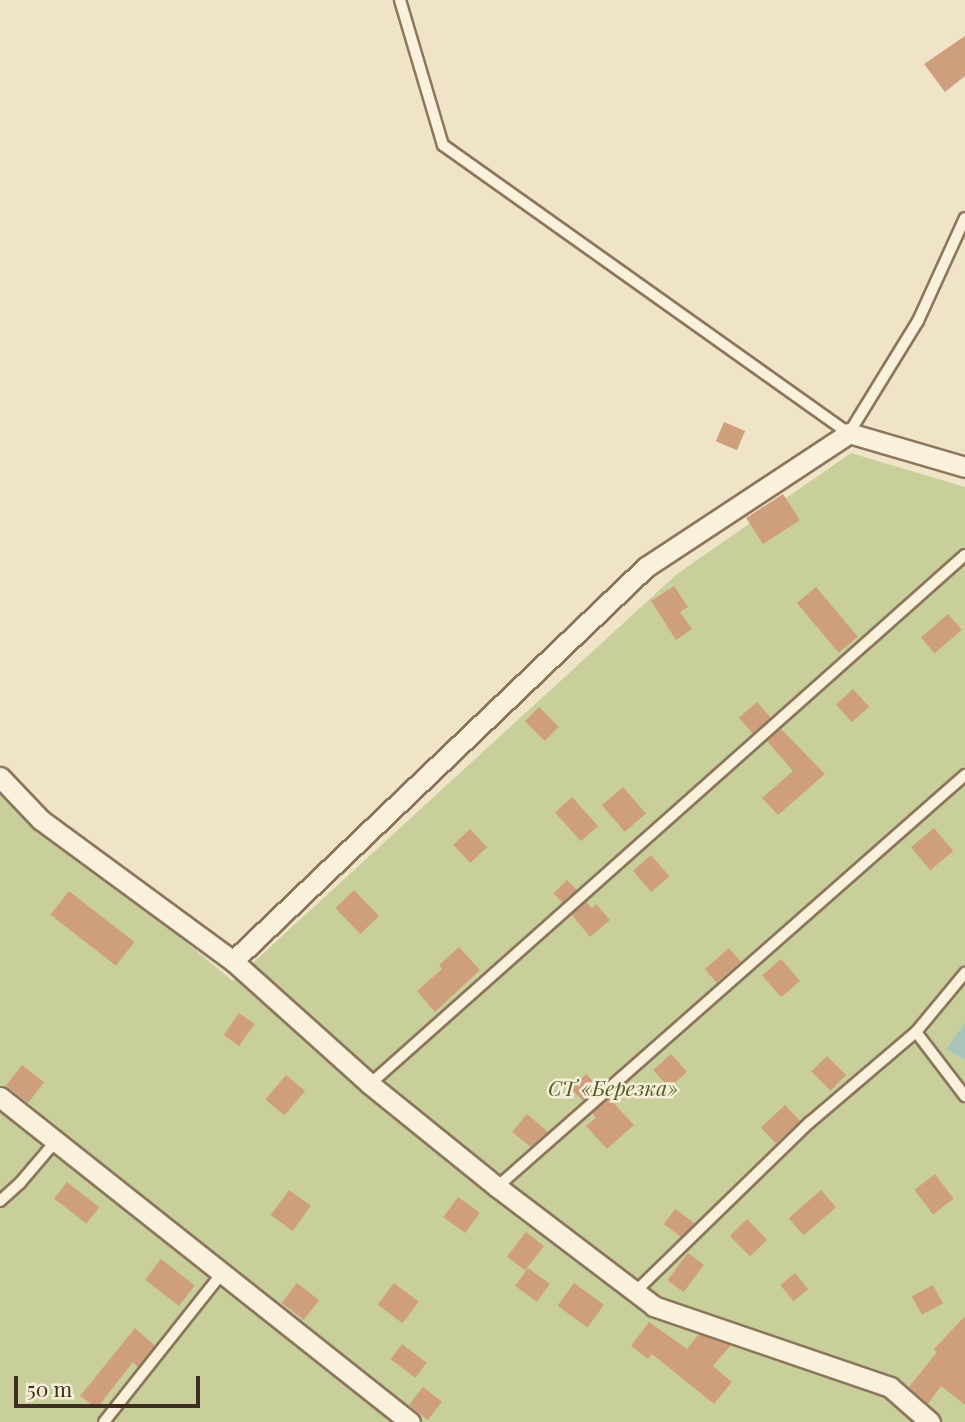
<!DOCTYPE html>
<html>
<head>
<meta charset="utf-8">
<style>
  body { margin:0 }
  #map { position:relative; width:965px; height:1422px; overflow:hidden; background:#f0e4c8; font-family:"Playfair Display",serif }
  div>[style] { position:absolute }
  .green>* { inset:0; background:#c9cf9b }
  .water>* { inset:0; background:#a9c4bc }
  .building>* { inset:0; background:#cf9f7d; transform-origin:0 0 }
  .roads { filter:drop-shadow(2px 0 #8d765c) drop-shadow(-2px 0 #8d765c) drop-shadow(0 2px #8d765c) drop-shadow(0 -2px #8d765c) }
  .lane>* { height:10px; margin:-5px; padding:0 5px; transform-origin:5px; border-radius:5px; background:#faf1dc }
  .street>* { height:19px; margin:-9.5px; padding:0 9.5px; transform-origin:9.5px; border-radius:9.5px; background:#faf1dc }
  span { translate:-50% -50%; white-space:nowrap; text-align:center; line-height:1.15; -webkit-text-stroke:5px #f7eed8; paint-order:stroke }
  .park-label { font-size:21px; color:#4d5a26; font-style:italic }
  .scale { position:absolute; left:14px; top:1376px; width:186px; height:32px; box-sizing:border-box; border:4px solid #3d2e20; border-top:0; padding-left:9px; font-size:21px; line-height:24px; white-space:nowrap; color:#3d2e20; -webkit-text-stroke:5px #f7eed8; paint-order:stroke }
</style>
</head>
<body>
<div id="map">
  <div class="green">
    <div style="clip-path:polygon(851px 453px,965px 487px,965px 1022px,947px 1049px,965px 1060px,965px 1422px,0 1422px,0 788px,233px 981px,677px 574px)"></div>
  </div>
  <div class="water">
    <div style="clip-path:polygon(965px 1022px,965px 1060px,946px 1049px)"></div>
  </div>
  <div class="building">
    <div style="clip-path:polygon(965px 36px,965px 76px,945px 92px,924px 64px)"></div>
    <div style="left:724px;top:422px;width:23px;height:21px;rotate:23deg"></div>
    <div style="left:783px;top:494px;width:31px;height:44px;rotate:57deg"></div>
    <div style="clip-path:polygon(674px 586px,688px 607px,680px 612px,692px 629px,676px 640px,651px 601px)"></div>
    <div style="left:816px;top:587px;width:65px;height:25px;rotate:50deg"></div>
    <div style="left:948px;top:614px;width:21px;height:36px;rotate:49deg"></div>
    <div style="left:853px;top:689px;width:24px;height:23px;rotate:48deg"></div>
    <div style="left:757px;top:702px;width:21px;height:24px;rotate:49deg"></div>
    <div style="left:539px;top:707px;width:28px;height:20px;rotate:45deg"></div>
    <div style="clip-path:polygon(781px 729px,825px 774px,778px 815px,762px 798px,793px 771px,767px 741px)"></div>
    <div style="left:623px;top:787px;width:35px;height:28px;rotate:49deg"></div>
    <div style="left:572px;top:797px;width:39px;height:23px;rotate:48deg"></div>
    <div style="left:934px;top:828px;width:30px;height:30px;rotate:50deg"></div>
    <div style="left:470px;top:829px;width:25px;height:23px;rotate:47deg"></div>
    <div style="left:651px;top:855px;width:28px;height:24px;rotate:49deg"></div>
    <div style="left:567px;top:880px;width:14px;height:19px;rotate:45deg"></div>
    <div style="left:354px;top:890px;width:36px;height:26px;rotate:46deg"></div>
    <div style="left:69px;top:891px;width:83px;height:30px;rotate:38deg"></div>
    <div style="clip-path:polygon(586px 902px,592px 908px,596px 904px,610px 920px,590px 937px,572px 915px)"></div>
    <div style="clip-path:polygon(459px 947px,480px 970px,435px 1012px,417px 991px,442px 969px,439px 965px)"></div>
    <div style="left:729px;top:948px;width:18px;height:32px;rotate:49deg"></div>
    <div style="left:781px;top:959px;width:29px;height:25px;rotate:49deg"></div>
    <div style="left:239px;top:1013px;width:19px;height:27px;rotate:35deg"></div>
    <div style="left:671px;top:1054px;width:24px;height:24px;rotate:48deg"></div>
    <div style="left:827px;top:1056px;width:27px;height:22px;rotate:45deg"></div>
    <div style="left:22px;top:1065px;width:28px;height:26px;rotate:38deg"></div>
    <div style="left:586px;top:1074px;width:18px;height:21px;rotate:45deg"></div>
    <div style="left:286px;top:1075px;width:25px;height:32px;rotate:40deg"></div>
    <div style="clip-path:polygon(609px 1098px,634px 1125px,607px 1149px,586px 1126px,596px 1118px,592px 1113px)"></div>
    <div style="left:785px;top:1105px;width:22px;height:33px;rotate:47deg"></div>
    <div style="clip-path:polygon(527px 1114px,548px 1132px,531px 1147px,512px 1132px)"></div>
    <div style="left:935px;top:1174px;width:31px;height:26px;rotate:53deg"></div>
    <div style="left:67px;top:1182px;width:41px;height:21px;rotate:38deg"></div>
    <div style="left:289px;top:1190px;width:27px;height:31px;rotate:36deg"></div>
    <div style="left:821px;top:1190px;width:23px;height:43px;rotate:49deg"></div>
    <div style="left:458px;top:1197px;width:27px;height:25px;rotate:36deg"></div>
    <div style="left:675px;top:1209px;width:24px;height:19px;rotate:36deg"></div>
    <div style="left:747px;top:1219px;width:29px;height:24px;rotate:46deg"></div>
    <div style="left:526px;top:1232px;width:23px;height:31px;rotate:38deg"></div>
    <div style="left:688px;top:1253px;width:20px;height:34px;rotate:37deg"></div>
    <div style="left:161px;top:1259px;width:43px;height:26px;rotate:38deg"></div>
    <div style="left:528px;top:1268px;width:27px;height:22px;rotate:36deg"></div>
    <div style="left:795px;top:1273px;width:21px;height:19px;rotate:51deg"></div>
    <div style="left:297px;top:1283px;width:28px;height:25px;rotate:38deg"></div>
    <div style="left:394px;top:1283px;width:31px;height:27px;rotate:37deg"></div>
    <div style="left:574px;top:1283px;width:37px;height:28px;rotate:36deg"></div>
    <div style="left:933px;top:1285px;width:21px;height:24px;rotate:62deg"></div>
    <div style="clip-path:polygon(965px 1316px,965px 1405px,941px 1386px,928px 1404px,909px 1387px,937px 1352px,934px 1349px)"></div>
    <div style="clip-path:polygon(649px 1322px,687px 1349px,699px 1334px,731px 1345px,713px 1366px,732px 1382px,714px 1404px,652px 1354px,648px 1359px,631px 1346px)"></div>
    <div style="clip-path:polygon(135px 1328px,155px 1346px,138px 1367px,133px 1362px,97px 1408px,80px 1396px)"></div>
    <div style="left:402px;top:1344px;width:31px;height:19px;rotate:37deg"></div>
    <div style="left:423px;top:1387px;width:24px;height:23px;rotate:38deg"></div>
  </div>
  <div class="roads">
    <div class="lane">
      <div style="left:400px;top:0;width:151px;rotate:73.5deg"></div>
      <div style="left:443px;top:145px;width:498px;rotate:35.4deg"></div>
      <div style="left:849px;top:433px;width:132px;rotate:-58.4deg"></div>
      <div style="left:918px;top:321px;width:113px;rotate:-65.5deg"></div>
      <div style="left:916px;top:1032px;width:81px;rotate:52.6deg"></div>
      <div style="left:370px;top:1084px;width:796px;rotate:-41.64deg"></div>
      <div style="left:497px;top:1187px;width:624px;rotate:-41.36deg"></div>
      <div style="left:0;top:1201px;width:27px;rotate:-42deg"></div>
      <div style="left:20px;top:1183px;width:52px;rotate:-49.6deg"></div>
      <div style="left:636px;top:1291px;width:241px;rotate:-44.2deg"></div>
      <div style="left:809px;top:1123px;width:140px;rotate:-40.4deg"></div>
      <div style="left:916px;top:1032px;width:77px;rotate:-50.3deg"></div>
      <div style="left:104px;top:1422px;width:190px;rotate:-51.6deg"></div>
    </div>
    <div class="street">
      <div style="left:0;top:777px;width:59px;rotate:46.4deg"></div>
      <div style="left:41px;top:820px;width:238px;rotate:36.3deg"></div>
      <div style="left:0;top:1097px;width:523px;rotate:38.4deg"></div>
      <div style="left:930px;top:1422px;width:53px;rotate:-138.8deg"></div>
      <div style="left:890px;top:1387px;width:250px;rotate:-161.1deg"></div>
      <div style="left:654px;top:1306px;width:197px;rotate:-142.8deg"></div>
      <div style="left:497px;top:1187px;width:164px;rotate:-141deg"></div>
      <div style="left:370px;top:1084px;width:184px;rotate:-138.1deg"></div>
      <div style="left:233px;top:961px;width:571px;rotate:-43.65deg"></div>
      <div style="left:646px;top:567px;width:243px;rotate:-33.4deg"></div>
      <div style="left:849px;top:433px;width:121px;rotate:16.3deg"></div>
    </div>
  </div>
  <div class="park-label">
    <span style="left:613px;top:1087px">СТ «Березка»</span>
  </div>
  <div class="scale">50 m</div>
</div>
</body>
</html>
